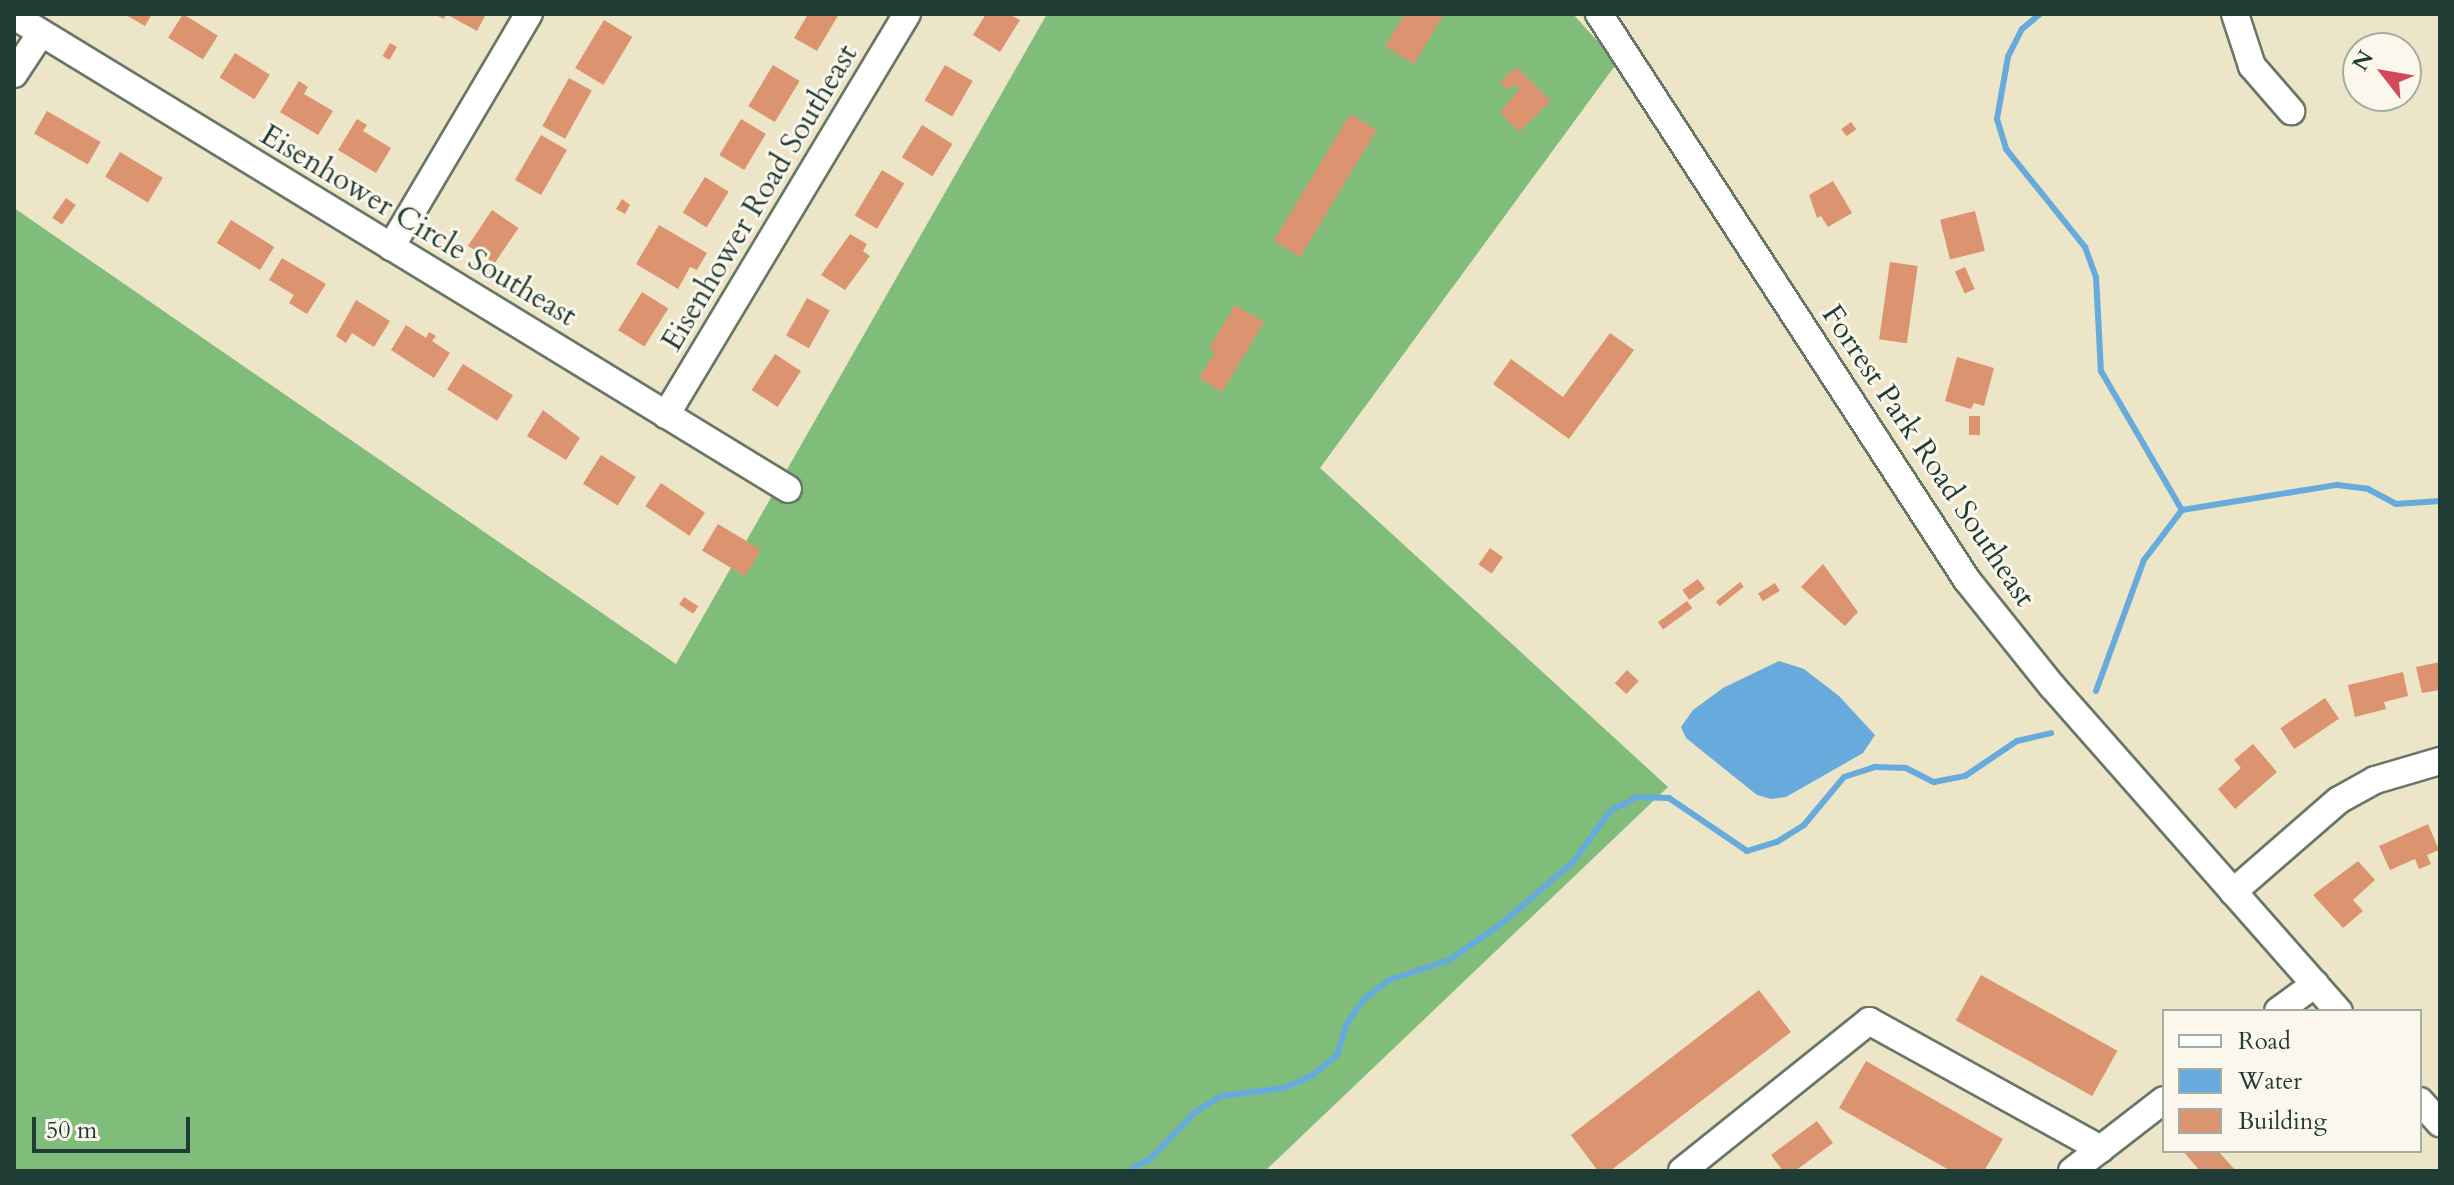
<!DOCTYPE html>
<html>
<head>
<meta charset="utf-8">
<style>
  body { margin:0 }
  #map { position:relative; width:2454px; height:1185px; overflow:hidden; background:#ede5c7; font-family:Cardo,serif }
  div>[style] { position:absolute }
  .forest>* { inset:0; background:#80bc7a }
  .water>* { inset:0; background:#67abdc }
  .stream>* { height:6px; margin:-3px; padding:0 3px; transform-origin:3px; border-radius:3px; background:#67abdc }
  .building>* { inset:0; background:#dc9470; transform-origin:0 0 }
  .roads { filter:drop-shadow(2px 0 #677867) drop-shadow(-2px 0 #677867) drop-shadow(0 2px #677867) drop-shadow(0 -2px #677867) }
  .minor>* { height:26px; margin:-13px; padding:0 13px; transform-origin:13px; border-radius:13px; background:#fff }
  span { translate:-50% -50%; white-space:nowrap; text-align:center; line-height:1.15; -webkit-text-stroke:6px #fbf7ec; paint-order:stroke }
  .street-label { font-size:30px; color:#1f3d34 }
  .frame { position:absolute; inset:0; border:16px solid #1f3d34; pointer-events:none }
  .legend { position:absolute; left:2162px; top:1009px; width:260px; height:144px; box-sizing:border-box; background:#fbf7ec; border:2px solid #a3ada2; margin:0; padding:10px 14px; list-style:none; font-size:24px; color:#1f3d34 }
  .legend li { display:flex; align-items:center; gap:16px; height:40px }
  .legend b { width:40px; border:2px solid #a3ada2 }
  .north { position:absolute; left:2342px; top:32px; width:80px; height:80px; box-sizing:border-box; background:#fbf7ec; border:2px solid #a3ada2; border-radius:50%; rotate:301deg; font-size:22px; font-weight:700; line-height:32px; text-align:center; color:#1f3d34 }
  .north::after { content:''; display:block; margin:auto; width:28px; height:36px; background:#d1495b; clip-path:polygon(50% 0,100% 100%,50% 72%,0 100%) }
  .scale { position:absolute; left:32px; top:1117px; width:158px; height:36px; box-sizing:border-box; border:4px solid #1f3d34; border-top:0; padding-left:10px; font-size:24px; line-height:28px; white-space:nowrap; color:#1f3d34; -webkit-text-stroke:6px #fbf7ec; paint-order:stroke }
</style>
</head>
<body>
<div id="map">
  <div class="forest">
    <div style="clip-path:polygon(1047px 14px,1573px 14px,1617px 63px,1320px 468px,1668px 787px,1265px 1171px,14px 1171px,14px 208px,676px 664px)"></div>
  </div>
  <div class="water">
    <div style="clip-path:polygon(1779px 661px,1804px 669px,1839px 696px,1875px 735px,1863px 753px,1786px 797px,1771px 799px,1757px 795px,1686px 738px,1681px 727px,1693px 710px,1723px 688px)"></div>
  </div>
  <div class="stream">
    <div style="left:2040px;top:14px;width:23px;rotate:140deg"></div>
    <div style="left:2022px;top:29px;width:31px;rotate:117deg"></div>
    <div style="left:2008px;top:57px;width:63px;rotate:100.1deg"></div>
    <div style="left:1997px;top:119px;width:31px;rotate:73deg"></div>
    <div style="left:2006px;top:149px;width:126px;rotate:51.1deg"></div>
    <div style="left:2085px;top:247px;width:32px;rotate:70deg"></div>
    <div style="left:2096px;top:277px;width:94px;rotate:87deg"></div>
    <div style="left:2101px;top:371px;width:161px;rotate:59.8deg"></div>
    <div style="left:2182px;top:510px;width:157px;rotate:-9.2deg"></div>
    <div style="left:2337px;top:485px;width:31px;rotate:7deg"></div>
    <div style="left:2368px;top:489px;width:32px;rotate:28deg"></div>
    <div style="left:2396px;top:504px;width:44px;rotate:-3.9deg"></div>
    <div style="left:2096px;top:691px;width:140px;rotate:-69.9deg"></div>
    <div style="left:2144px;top:560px;width:63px;rotate:-52.8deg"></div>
    <div style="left:1128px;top:1171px;width:26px;rotate:-29deg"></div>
    <div style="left:1151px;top:1158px;width:64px;rotate:-46.3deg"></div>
    <div style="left:1195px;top:1112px;width:31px;rotate:-31deg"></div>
    <div style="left:1222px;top:1096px;width:63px;rotate:-7.4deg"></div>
    <div style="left:1284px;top:1088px;width:32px;rotate:-24deg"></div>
    <div style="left:1313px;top:1075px;width:31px;rotate:-40deg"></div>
    <div style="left:1337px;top:1055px;width:31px;rotate:-73deg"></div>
    <div style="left:1346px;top:1025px;width:32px;rotate:-55deg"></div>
    <div style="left:1364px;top:999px;width:31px;rotate:-37deg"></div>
    <div style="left:1389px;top:980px;width:63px;rotate:-18.4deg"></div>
    <div style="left:1449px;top:960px;width:63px;rotate:-34.7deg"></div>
    <div style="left:1501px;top:924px;width:95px;rotate:-40.7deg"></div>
    <div style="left:1573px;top:862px;width:63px;rotate:-54deg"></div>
    <div style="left:1610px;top:811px;width:31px;rotate:-27deg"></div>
    <div style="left:1638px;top:797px;width:31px;rotate:2deg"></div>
    <div style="left:1669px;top:798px;width:94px;rotate:34.2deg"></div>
    <div style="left:1747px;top:851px;width:31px;rotate:-17deg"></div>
    <div style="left:1777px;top:842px;width:32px;rotate:-32deg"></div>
    <div style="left:1804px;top:825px;width:62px;rotate:-50.2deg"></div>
    <div style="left:1844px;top:777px;width:33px;rotate:-18deg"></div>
    <div style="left:1875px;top:767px;width:31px;rotate:2deg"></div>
    <div style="left:1906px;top:768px;width:31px;rotate:27deg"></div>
    <div style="left:1934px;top:782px;width:32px;rotate:-11deg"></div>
    <div style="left:1965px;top:776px;width:63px;rotate:-33.9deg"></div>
    <div style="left:2017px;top:741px;width:35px;rotate:-13deg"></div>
  </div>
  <div class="building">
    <div style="clip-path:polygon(124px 14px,152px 14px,145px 26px)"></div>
    <div style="left:183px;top:14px;width:41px;height:28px;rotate:32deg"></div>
    <div style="clip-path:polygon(434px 14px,486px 14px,477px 31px,446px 14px,444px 19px)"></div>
    <div style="clip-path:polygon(808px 14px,839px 14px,817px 51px,794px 38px)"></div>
    <div style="clip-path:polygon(986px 14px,1009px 14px,1020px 20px,1000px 52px,973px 35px)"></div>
    <div style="clip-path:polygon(1405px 14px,1444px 14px,1414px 64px,1385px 46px)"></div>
    <div style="left:604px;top:20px;width:33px;height:56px;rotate:31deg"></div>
    <div style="left:390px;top:43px;width:8px;height:15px;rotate:30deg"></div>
    <div style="left:235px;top:53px;width:41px;height:29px;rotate:32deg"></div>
    <div style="left:773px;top:65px;width:31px;height:48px;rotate:31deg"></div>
    <div style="left:945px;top:65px;width:32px;height:41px;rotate:30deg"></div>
    <div style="clip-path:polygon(1516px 67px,1551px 101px,1519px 132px,1500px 112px,1519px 89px,1515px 84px,1508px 90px,1500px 82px)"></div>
    <div style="left:569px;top:78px;width:26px;height:55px;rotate:29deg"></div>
    <div style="clip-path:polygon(299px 81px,308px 87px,304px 94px,333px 111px,318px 135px,280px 112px)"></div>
    <div style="left:47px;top:111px;width:62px;height:26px;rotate:30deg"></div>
    <div style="left:1350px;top:114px;width:31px;height:148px;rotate:31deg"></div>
    <div style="clip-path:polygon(357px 119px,367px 125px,363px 131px,391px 148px,376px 173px,338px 150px)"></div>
    <div style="left:741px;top:119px;width:29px;height:42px;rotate:31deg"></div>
    <div style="left:1851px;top:122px;width:9px;height:12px;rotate:54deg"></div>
    <div style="left:922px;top:125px;width:36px;height:38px;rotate:32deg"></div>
    <div style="left:541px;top:135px;width:30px;height:52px;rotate:30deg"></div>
    <div style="left:120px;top:152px;width:50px;height:29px;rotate:31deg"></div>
    <div style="left:882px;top:170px;width:26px;height:53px;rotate:31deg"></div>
    <div style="left:705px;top:177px;width:28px;height:42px;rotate:32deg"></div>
    <div style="clip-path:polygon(1833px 181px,1852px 213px,1828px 227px,1821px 216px,1817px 218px,1809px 195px)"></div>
    <div style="left:66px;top:198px;width:12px;height:24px;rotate:35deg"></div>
    <div style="clip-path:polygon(622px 199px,630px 205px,625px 214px,616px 209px)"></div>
    <div style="left:492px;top:210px;width:32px;height:43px;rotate:34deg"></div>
    <div style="left:1975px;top:211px;width:41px;height:36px;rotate:76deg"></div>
    <div style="left:231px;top:220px;width:51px;height:27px;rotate:32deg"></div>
    <div style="clip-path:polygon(659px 225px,707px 253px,697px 270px,690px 267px,678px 289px,636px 264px)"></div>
    <div style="clip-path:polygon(850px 234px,867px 244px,863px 251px,870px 256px,845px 290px,821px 275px)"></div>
    <div style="clip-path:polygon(282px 258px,326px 284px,307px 314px,289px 303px,294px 295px,269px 280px)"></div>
    <div style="left:1890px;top:262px;width:28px;height:78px;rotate:8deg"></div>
    <div style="left:1965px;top:267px;width:24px;height:11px;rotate:66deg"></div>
    <div style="left:642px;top:292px;width:31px;height:45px;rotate:32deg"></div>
    <div style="left:807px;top:298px;width:26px;height:43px;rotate:29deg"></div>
    <div style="clip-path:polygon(356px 300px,390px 321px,374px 347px,352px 333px,346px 343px,336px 336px)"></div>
    <div style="clip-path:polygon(1235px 305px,1264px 322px,1222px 392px,1199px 378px,1215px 352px,1209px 348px)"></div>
    <div style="clip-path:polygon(406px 325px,426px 338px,429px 332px,436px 336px,432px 341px,450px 353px,434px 378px,391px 350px)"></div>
    <div style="clip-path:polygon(1610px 333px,1634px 350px,1569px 439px,1493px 384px,1511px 359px,1563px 397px)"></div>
    <div style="left:775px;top:354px;width:31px;height:43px;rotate:33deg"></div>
    <div style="clip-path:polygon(1957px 357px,1994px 368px,1984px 406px,1974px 403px,1971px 409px,1945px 401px)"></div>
    <div style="left:463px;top:364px;width:59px;height:30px;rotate:32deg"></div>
    <div style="clip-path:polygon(543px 410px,580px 438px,566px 460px,527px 436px)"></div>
    <div style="left:1969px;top:416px;width:11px;height:19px"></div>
    <div style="left:601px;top:455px;width:41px;height:34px;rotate:32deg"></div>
    <div style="left:661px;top:483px;width:53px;height:28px;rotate:34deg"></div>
    <div style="left:718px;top:524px;width:50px;height:31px;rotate:31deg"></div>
    <div style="left:1490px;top:548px;width:16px;height:20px;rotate:35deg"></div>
    <div style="clip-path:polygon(1823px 564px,1858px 612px,1845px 626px,1801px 587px)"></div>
    <div style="left:1698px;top:579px;width:12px;height:19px;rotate:55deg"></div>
    <div style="left:1740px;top:582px;width:6px;height:31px;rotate:51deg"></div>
    <div style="left:1775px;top:583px;width:9px;height:20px;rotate:58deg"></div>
    <div style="left:684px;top:597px;width:17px;height:9px;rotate:33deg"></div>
    <div style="left:1687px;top:601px;width:9px;height:36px;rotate:54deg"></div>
    <div style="clip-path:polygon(2440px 662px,2440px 690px,2422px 693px,2416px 667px)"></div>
    <div style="left:1627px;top:670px;width:16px;height:18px;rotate:43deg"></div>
    <div style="clip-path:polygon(2403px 672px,2408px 696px,2384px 702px,2386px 709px,2355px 717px,2348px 685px)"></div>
    <div style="left:2325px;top:698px;width:25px;height:54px;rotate:56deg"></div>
    <div style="clip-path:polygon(2253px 744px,2277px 772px,2235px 809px,2218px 789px,2241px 768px,2234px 760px)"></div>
    <div style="clip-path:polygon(2428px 824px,2439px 850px,2427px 855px,2431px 864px,2419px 869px,2415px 859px,2390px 870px,2379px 846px)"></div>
    <div style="clip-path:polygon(2358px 861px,2375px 880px,2353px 900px,2363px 911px,2343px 928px,2313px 895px)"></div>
    <div style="left:1981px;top:975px;width:156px;height:52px;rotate:29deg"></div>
    <div style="clip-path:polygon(1759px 990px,1791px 1032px,1610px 1171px,1598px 1171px,1571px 1135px)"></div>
    <div style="clip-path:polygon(1866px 1061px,2003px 1139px,1984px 1171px,1951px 1171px,1839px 1108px)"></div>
    <div style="clip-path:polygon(1817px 1121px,1833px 1143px,1795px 1171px,1783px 1171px,1771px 1155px)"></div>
    <div style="clip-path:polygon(2183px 1151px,2218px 1151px,2236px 1171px,2200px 1171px)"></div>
  </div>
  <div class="roads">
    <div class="minor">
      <div style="left:1599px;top:14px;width:675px;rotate:56.97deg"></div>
      <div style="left:1967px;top:580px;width:136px;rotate:51.3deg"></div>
      <div style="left:2052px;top:686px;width:434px;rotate:48.6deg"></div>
      <div style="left:2235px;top:14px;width:55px;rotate:71.9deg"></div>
      <div style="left:2252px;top:66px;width:60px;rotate:49.1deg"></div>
      <div style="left:14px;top:16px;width:907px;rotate:31.43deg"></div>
      <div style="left:14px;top:74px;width:49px;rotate:-56.6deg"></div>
      <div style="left:391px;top:247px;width:271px;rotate:-59.4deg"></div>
      <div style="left:666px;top:415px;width:468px;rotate:-59deg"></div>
      <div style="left:2233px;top:892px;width:140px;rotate:-41deg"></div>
      <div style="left:2339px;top:800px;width:41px;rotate:-29.1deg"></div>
      <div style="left:2375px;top:780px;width:68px;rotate:-16.3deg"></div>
      <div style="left:2278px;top:1011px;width:46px;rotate:-36.1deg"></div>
      <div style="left:2420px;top:1101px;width:30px;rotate:48deg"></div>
      <div style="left:1682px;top:1171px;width:240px;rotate:-38.7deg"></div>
      <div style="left:1869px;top:1021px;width:265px;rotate:28.9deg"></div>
      <div style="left:2072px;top:1171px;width:116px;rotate:-37.7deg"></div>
    </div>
  </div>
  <div class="street-label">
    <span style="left:760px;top:198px;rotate:-59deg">Eisenhower Road Southeast</span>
    <span style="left:418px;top:226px;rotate:31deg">Eisenhower Circle Southeast</span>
    <span style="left:1928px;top:456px;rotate:56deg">Forrest Park Road Southeast</span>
  </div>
  <div class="frame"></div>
  <ul class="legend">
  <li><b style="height:10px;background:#fff"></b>Road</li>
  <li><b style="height:22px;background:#67abdc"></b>Water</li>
  <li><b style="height:22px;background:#dc9470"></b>Building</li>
  </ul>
  <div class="north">N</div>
  <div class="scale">50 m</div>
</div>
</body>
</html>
